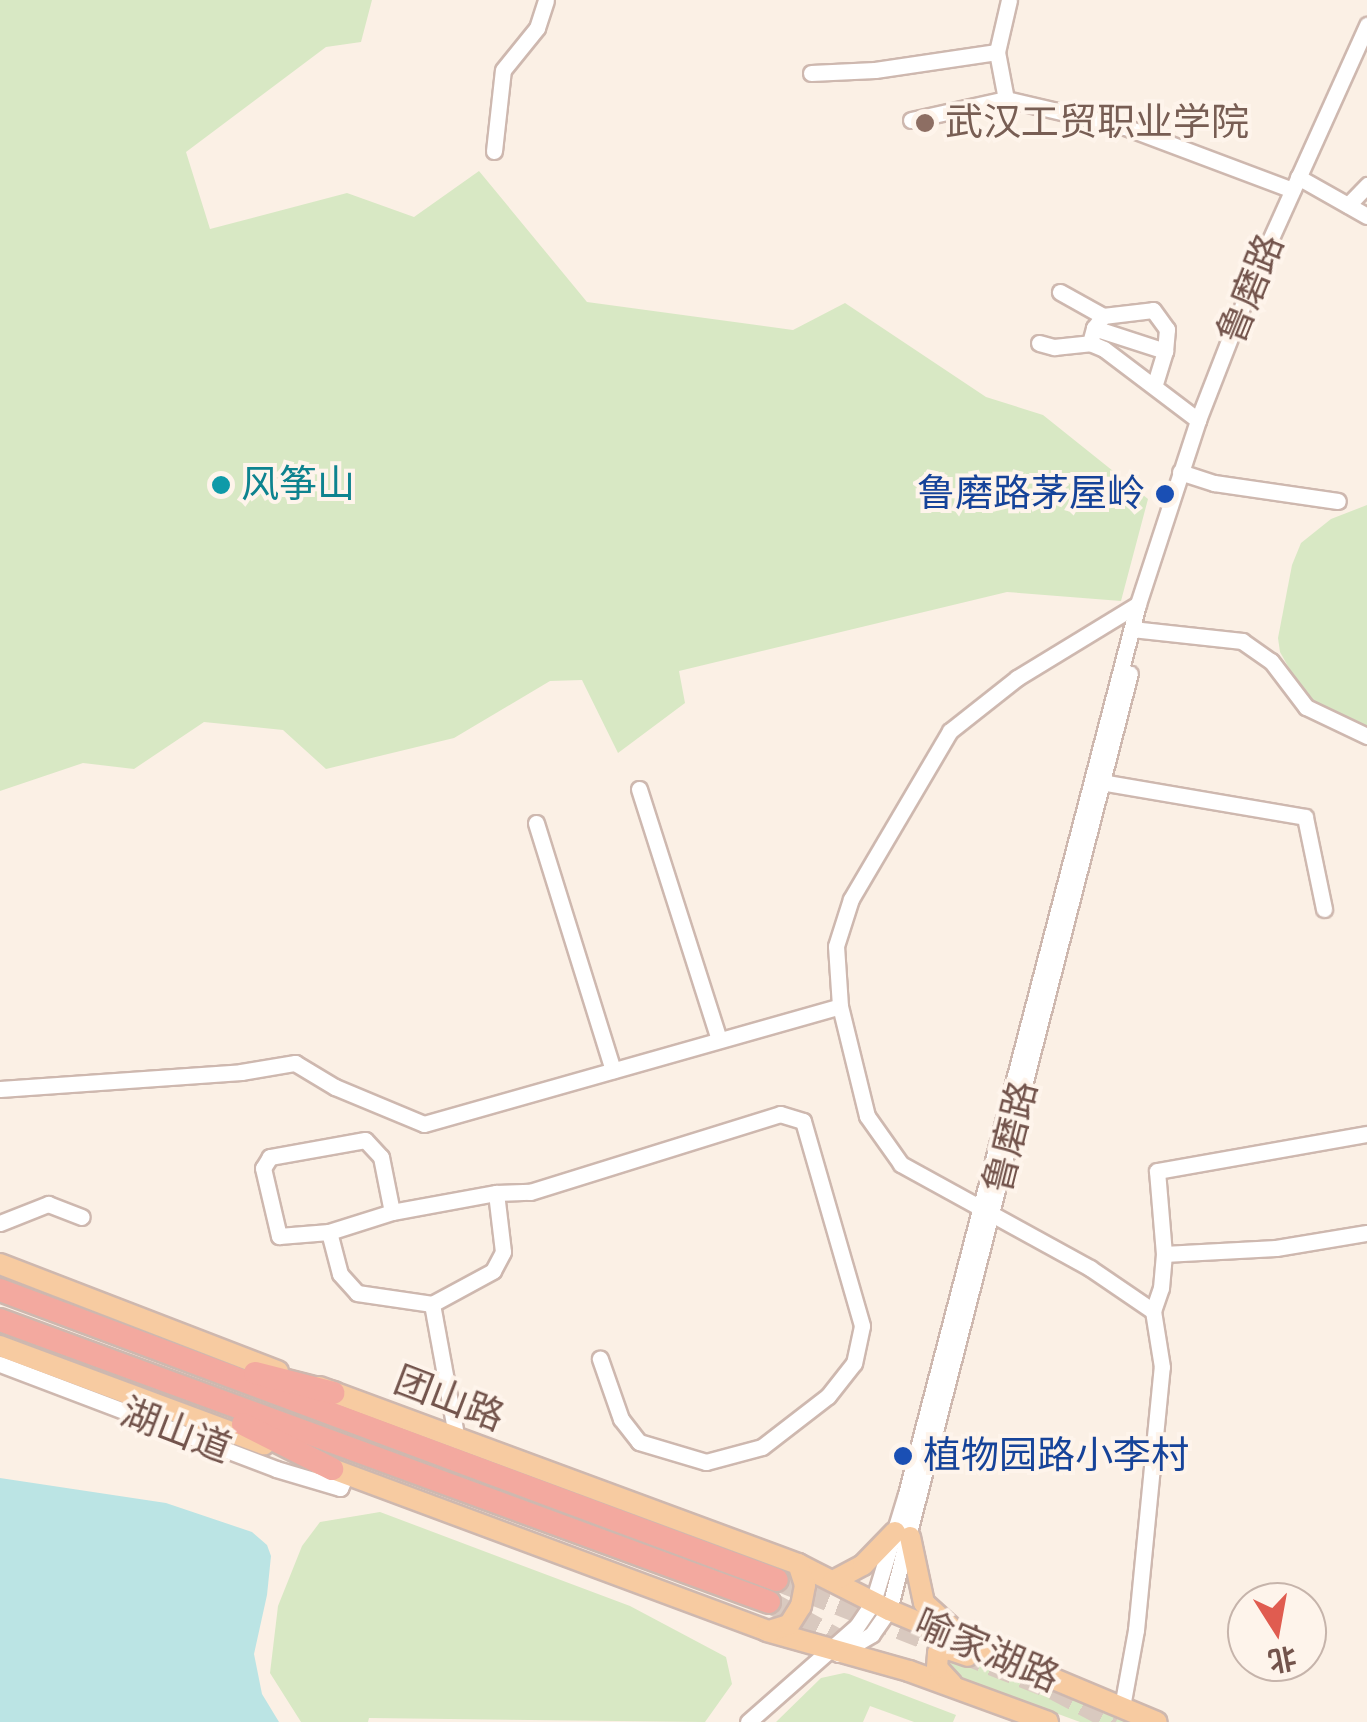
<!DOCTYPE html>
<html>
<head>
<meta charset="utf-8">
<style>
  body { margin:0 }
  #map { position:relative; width:1367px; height:1722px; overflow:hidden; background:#fbf0e5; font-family:"Space Grotesk","Noto Sans SC",sans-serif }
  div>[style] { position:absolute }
  .green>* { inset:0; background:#d8e8c4 }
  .water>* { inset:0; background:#bbe4e4 }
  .highway-tunnel>* { height:22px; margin-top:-11px; transform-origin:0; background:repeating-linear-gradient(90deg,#d9c9bf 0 22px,transparent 0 33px) }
  .roads { filter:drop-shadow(2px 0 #ceb8af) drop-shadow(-2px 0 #ceb8af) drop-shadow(0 2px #ceb8af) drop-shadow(0 -2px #ceb8af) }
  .minor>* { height:15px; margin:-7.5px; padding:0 7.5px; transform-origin:7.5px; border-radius:7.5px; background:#fff }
  .major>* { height:20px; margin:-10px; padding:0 10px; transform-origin:10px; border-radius:10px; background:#f7cba1 }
  .highway>* { height:22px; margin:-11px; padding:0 11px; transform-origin:11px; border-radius:11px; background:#f3a99f }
  .dots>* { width:28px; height:28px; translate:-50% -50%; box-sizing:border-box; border:5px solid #fef4eb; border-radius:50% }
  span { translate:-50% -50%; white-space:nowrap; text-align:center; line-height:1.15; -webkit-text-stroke:8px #fef4eb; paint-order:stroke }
  .education-label { font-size:38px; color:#785e54 }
  .left { translate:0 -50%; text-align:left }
  .street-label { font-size:38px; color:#73544c }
  .culture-label { font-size:38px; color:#0d838f }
  .transit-label { font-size:38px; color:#164399 }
  .right { translate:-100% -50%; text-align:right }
  .north { position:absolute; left:1227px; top:1582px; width:100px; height:100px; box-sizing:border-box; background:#fef4eb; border:2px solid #c6b4ab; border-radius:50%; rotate:169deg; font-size:28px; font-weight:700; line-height:40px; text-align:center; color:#73544c }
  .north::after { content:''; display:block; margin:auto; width:35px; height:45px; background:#e05c50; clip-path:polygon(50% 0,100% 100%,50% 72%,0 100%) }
</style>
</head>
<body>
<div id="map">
  <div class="green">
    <div style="clip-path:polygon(0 0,372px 0,361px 42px,326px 47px,186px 152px,210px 229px,347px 193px,414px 217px,479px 171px,587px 302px,793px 330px,845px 303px,986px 397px,1043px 415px,1148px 499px,1121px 601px,1007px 592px,679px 671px,685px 703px,618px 753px,582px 680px,550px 681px,454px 738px,326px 769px,283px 730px,204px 722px,134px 769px,83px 763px,0 791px)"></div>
    <div style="clip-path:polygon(1367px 505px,1367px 727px,1348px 722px,1304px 695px,1280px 652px,1278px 638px,1292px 565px,1301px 543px,1331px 519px)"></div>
    <div style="clip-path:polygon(380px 1512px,630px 1606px,726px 1657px,732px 1684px,705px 1722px,369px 1718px,368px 1722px,301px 1722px,270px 1673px,278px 1606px,302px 1546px,320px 1522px)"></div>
    <div style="clip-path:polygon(950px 1655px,1106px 1712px,1129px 1722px,1080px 1722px,947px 1673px,943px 1659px)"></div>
    <div style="clip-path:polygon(844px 1673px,849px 1674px,956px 1715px,953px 1722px,914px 1722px,870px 1706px,863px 1722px,776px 1722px,821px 1678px)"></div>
  </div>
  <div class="water">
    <div style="clip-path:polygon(0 1478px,166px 1503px,252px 1532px,267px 1545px,271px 1556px,267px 1595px,254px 1654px,262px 1694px,279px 1722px,0 1722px)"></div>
  </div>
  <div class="highway-tunnel">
    <div style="left:777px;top:1580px;width:298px;rotate:21.5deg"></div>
    <div style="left:1054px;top:1689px;width:70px;rotate:28deg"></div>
    <div style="left:769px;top:1602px;width:102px;rotate:28.8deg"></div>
  </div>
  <div class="roads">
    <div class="minor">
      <div style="left:997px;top:52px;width:53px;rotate:-77deg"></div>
      <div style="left:811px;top:73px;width:64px;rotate:-2.7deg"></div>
      <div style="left:875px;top:70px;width:123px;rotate:-8.4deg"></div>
      <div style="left:997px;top:52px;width:48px;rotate:79.2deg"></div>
      <div style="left:911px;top:120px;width:97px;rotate:-12.5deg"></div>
      <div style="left:1006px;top:99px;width:122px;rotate:13.2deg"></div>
      <div style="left:1125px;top:127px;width:179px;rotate:20.6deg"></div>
      <div style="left:494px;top:151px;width:81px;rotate:-83.7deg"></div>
      <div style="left:503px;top:70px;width:54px;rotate:-51deg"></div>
      <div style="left:537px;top:28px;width:29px;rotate:-72deg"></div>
      <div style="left:1298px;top:177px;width:79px;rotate:29.5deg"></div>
      <div style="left:1348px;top:205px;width:28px;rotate:-46deg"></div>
      <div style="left:1060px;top:292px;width:49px;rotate:29.2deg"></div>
      <div style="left:1094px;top:328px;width:15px;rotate:-53deg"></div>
      <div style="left:1103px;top:316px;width:50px;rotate:-6.8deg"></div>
      <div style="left:1153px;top:310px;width:24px;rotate:54deg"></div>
      <div style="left:1167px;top:329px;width:22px;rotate:95deg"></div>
      <div style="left:1039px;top:343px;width:16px;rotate:15deg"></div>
      <div style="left:1054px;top:347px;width:36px;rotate:-6deg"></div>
      <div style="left:1090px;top:343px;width:15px;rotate:23deg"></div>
      <div style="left:1104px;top:349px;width:118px;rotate:37.1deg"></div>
      <div style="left:1090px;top:343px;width:16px;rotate:-75deg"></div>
      <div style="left:1094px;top:328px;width:75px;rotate:17.9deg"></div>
      <div style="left:1165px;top:351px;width:34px;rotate:107deg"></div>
      <div style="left:1180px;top:472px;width:36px;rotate:18deg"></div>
      <div style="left:1214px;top:483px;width:125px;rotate:8.3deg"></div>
      <div style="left:1132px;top:629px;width:111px;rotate:6.2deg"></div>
      <div style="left:1242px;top:641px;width:35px;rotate:35deg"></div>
      <div style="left:1271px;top:661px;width:58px;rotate:52.7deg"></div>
      <div style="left:1306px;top:707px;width:68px;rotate:25.4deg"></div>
      <div style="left:1095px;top:781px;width:213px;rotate:9.7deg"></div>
      <div style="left:1305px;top:817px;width:94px;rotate:78.3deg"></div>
      <div style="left:639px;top:789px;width:263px;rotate:72.3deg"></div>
      <div style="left:536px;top:823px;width:259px;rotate:72.7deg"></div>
      <div style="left:0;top:1089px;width:242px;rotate:-4deg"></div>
      <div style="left:241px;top:1072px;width:55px;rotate:-9.5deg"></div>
      <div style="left:295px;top:1063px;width:47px;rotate:31deg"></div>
      <div style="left:335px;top:1087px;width:96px;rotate:22.6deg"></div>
      <div style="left:424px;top:1124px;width:432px;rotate:-15.8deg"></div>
      <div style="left:496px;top:1193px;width:34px;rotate:-2deg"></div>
      <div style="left:530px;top:1192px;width:262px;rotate:-17.3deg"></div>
      <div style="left:780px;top:1114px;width:24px;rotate:17deg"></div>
      <div style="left:803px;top:1121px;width:213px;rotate:73.9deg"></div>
      <div style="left:862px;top:1326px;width:38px;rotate:102deg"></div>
      <div style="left:854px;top:1363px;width:42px;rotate:128.2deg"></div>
      <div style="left:828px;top:1396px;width:83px;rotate:142.3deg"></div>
      <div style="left:762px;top:1447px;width:58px;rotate:165deg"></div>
      <div style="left:706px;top:1462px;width:70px;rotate:-163.4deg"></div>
      <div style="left:639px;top:1442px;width:29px;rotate:-128deg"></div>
      <div style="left:621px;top:1419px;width:64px;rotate:-109.3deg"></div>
      <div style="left:392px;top:1212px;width:106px;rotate:-10.4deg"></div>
      <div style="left:496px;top:1193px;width:59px;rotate:83.2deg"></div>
      <div style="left:503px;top:1252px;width:21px;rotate:118deg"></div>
      <div style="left:493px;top:1271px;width:69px;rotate:151.6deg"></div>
      <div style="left:0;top:1223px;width:52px;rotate:-21.6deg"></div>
      <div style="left:48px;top:1204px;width:36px;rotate:21deg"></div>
      <div style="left:329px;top:1232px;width:66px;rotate:-17.6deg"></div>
      <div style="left:392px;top:1212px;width:56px;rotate:-101.3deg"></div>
      <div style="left:381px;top:1157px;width:23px;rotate:-133deg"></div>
      <div style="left:365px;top:1140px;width:97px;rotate:169.9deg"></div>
      <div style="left:270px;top:1157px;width:13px;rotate:122deg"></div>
      <div style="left:263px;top:1168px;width:70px;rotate:76.8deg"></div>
      <div style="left:279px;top:1236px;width:50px;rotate:-4.6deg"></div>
      <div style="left:329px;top:1232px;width:43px;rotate:75.3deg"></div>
      <div style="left:340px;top:1274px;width:25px;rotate:48deg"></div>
      <div style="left:357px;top:1293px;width:76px;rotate:8.3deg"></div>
      <div style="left:432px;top:1304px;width:138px;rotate:79.6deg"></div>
      <div style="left:1164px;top:1254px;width:112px;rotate:-3.1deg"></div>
      <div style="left:1276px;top:1248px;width:92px;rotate:-9.4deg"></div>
      <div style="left:1153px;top:1311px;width:24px;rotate:-71deg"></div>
      <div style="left:1161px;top:1288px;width:34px;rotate:-85deg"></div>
      <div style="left:1164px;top:1254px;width:83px;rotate:-94.8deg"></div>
      <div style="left:1157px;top:1171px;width:213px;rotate:-10deg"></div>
      <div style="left:0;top:1364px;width:295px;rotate:20.8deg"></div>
      <div style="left:276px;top:1469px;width:67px;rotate:16.5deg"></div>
      <div style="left:340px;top:1488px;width:14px;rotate:-65deg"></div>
      <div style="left:838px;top:1654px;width:39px;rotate:-30deg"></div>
      <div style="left:872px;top:1634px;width:29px;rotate:-55deg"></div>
      <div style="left:889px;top:1610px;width:967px;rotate:-75.58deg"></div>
      <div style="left:1122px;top:1707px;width:78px;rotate:-79.7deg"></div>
      <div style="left:1136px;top:1630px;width:264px;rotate:-84.4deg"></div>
      <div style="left:1162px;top:1367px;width:57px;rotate:-99.1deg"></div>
      <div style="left:1153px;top:1311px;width:76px;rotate:-145.7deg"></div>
      <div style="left:1090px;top:1268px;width:216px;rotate:-151.2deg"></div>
      <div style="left:901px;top:1164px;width:59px;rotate:-125.3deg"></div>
      <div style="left:867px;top:1116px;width:113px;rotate:-103.8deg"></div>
      <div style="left:840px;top:1006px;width:60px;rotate:-93.8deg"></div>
      <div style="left:836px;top:946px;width:49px;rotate:-72.3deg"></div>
      <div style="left:851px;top:899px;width:195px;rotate:-59.5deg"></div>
      <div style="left:950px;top:731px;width:85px;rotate:-38.3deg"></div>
      <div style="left:1017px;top:678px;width:142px;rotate:-31.4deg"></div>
      <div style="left:748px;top:1722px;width:145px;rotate:-41.4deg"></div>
      <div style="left:857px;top:1626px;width:29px;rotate:-56deg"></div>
      <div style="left:873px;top:1602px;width:113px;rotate:-73deg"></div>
      <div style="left:906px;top:1494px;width:920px;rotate:-75.39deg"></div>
      <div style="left:1138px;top:604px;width:194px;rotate:-71.9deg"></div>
      <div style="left:1198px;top:420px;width:162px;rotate:-68.7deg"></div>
      <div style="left:1257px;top:269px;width:268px;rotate:-65.7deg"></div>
    </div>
    <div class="major">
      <div style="left:0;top:1264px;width:298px;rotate:21.1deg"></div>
      <div style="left:0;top:1346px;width:282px;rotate:20.4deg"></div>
      <div style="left:319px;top:1387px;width:511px;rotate:20.28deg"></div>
      <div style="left:798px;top:1564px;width:102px;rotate:26.8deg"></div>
      <div style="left:889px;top:1610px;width:290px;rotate:22.7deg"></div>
      <div style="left:319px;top:1464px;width:478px;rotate:20.4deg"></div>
      <div style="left:767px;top:1631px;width:148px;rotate:15.7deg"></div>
      <div style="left:909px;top:1671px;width:148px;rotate:20.1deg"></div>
      <div style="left:910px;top:1537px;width:67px;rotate:78deg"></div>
      <div style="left:924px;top:1603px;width:39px;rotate:42deg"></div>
      <div style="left:833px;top:1581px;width:34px;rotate:-28deg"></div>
      <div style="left:863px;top:1565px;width:46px;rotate:-45.9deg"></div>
      <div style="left:769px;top:1631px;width:21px;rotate:-17deg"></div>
      <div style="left:789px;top:1625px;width:22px;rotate:-58deg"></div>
      <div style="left:801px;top:1606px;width:21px;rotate:-79deg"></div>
      <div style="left:805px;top:1585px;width:22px;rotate:-108deg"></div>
      <div style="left:952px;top:1684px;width:22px;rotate:-133deg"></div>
      <div style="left:937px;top:1668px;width:15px;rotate:-86deg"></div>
      <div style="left:938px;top:1653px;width:11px;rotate:-22deg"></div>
      <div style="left:948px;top:1649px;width:21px;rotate:19deg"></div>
    </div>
    <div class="highway">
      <div style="left:0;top:1290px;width:829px;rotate:20.47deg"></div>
      <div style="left:0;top:1320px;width:819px;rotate:20.14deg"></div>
      <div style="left:255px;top:1373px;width:81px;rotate:14.2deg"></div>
      <div style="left:243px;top:1424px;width:100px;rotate:26.8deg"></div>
    </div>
  </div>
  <div class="dots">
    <div style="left:925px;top:123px;background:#8d6e63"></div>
    <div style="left:221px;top:485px;background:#0f9aa8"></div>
    <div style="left:1165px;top:494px;background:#1a4fb4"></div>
    <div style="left:903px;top:1456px;background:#1a4fb4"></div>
  </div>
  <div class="education-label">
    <span class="left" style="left:945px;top:123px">武汉工贸职业学院</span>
  </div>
  <div class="street-label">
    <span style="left:1251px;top:289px;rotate:-68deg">鲁磨路</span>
    <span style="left:1011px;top:1137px;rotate:-76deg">鲁磨路</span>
    <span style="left:449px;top:1399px;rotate:21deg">团山路</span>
    <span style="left:176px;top:1431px;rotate:21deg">湖山道</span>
    <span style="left:987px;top:1651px;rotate:23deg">喻家湖路</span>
  </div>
  <div class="culture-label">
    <span class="left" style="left:241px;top:485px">风筝山</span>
  </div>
  <div class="transit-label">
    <span class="right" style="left:1145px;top:494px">鲁磨路茅屋岭</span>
    <span class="left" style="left:923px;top:1456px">植物园路小李村</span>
  </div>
  <div class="north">北</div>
</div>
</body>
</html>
